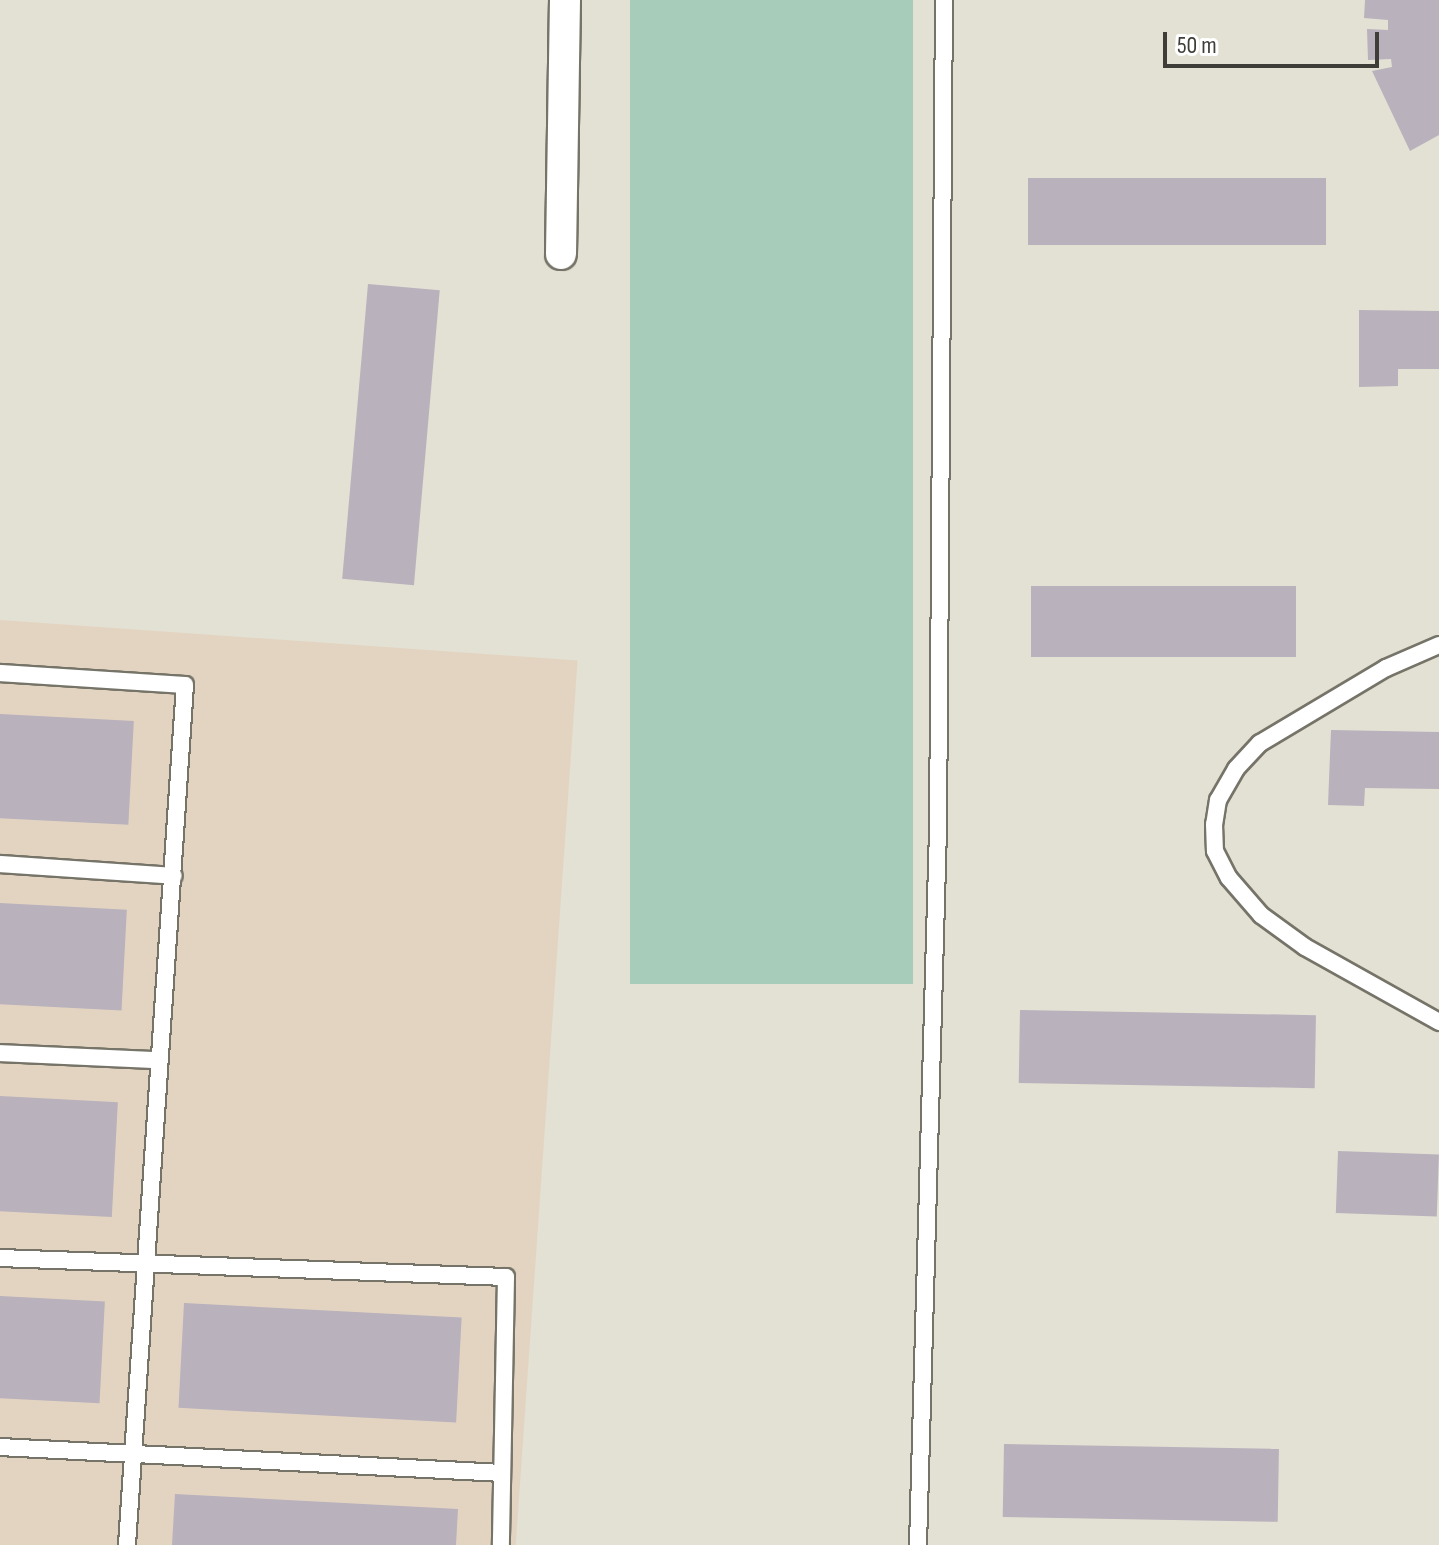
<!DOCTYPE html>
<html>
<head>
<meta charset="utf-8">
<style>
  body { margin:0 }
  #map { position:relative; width:1439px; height:1545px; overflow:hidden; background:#e3e1d4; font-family:"Sofia Sans Condensed",sans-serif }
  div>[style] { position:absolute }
  .industrial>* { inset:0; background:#e3d4c2; transform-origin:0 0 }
  .green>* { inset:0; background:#a7cdba; transform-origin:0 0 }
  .building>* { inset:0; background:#b9b1bc; transform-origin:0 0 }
  .roads { filter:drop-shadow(2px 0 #767468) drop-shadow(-2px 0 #767468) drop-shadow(0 2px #767468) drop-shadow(0 -2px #767468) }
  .lane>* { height:16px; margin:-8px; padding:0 8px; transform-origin:8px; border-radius:8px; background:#fff }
  .street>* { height:30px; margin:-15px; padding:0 15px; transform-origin:15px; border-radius:15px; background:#fff }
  span { translate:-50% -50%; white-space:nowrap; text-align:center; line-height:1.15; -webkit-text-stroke:8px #fff; paint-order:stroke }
  .scale { position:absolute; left:1163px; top:32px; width:216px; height:36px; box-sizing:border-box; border:4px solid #3e3d37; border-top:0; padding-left:10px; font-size:24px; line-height:28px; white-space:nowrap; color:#3e3d37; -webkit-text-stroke:6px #fff; paint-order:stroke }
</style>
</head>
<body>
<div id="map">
  <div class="industrial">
    <div style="left:0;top:620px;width:579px;height:925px;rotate:4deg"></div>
  </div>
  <div class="green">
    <div style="left:630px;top:0;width:283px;height:984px"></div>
  </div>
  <div class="building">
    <div style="clip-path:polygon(1365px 0,1439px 0,1439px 135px,1410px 151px,1372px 71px,1392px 67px,1391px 59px,1368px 60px,1367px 29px,1388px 30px,1388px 20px,1364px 18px)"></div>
    <div style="left:1028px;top:178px;width:298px;height:67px"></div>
    <div style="left:368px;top:284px;width:72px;height:296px;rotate:5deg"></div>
    <div style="clip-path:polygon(1359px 310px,1439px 311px,1439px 369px,1398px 369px,1398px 386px,1359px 387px)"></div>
    <div style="left:1031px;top:586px;width:265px;height:71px"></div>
    <div style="left:0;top:714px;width:134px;height:104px;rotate:3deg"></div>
    <div style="clip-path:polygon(1331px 730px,1439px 732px,1439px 789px,1365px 788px,1364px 806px,1328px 805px)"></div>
    <div style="left:0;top:903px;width:127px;height:101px;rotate:3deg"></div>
    <div style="left:1020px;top:1010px;width:296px;height:73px;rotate:1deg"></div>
    <div style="left:0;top:1096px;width:118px;height:115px;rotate:3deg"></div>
    <div style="left:1338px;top:1151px;width:101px;height:62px;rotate:2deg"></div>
    <div style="left:0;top:1296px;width:105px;height:102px;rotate:3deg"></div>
    <div style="left:184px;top:1303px;width:278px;height:105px;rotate:3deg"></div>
    <div style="left:1004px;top:1444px;width:275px;height:73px;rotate:1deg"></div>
    <div style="clip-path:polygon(175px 1494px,458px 1509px,456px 1545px,172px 1545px)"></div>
  </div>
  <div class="roads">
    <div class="lane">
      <div style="left:1439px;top:645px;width:58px;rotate:156.5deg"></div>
      <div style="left:1386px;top:668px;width:147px;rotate:149.2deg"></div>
      <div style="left:1260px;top:743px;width:35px;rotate:133deg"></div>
      <div style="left:1236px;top:769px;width:36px;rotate:120deg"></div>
      <div style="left:1218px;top:800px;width:24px;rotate:99deg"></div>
      <div style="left:1214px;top:824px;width:27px;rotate:88deg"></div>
      <div style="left:1215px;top:851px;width:30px;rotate:63deg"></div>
      <div style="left:1229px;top:878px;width:49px;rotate:49.1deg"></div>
      <div style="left:1261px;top:915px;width:54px;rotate:36deg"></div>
      <div style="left:1305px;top:947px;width:154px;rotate:29.2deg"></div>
      <div style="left:0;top:673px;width:185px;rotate:3.7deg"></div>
      <div style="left:185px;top:685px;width:862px;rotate:93.86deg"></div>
      <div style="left:0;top:864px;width:174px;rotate:3.9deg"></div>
      <div style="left:0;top:1053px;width:156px;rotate:2.6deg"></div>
      <div style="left:0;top:1258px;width:506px;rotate:2.15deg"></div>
      <div style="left:506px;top:1277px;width:268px;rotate:91.1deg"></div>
      <div style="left:0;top:1447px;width:503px;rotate:2.96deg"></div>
      <div style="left:918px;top:1545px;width:715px;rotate:-88.4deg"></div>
      <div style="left:938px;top:830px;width:830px;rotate:-89.59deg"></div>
    </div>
    <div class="street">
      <div style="left:561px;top:254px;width:254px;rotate:-89.1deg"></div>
    </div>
  </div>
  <div class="scale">50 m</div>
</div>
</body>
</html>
